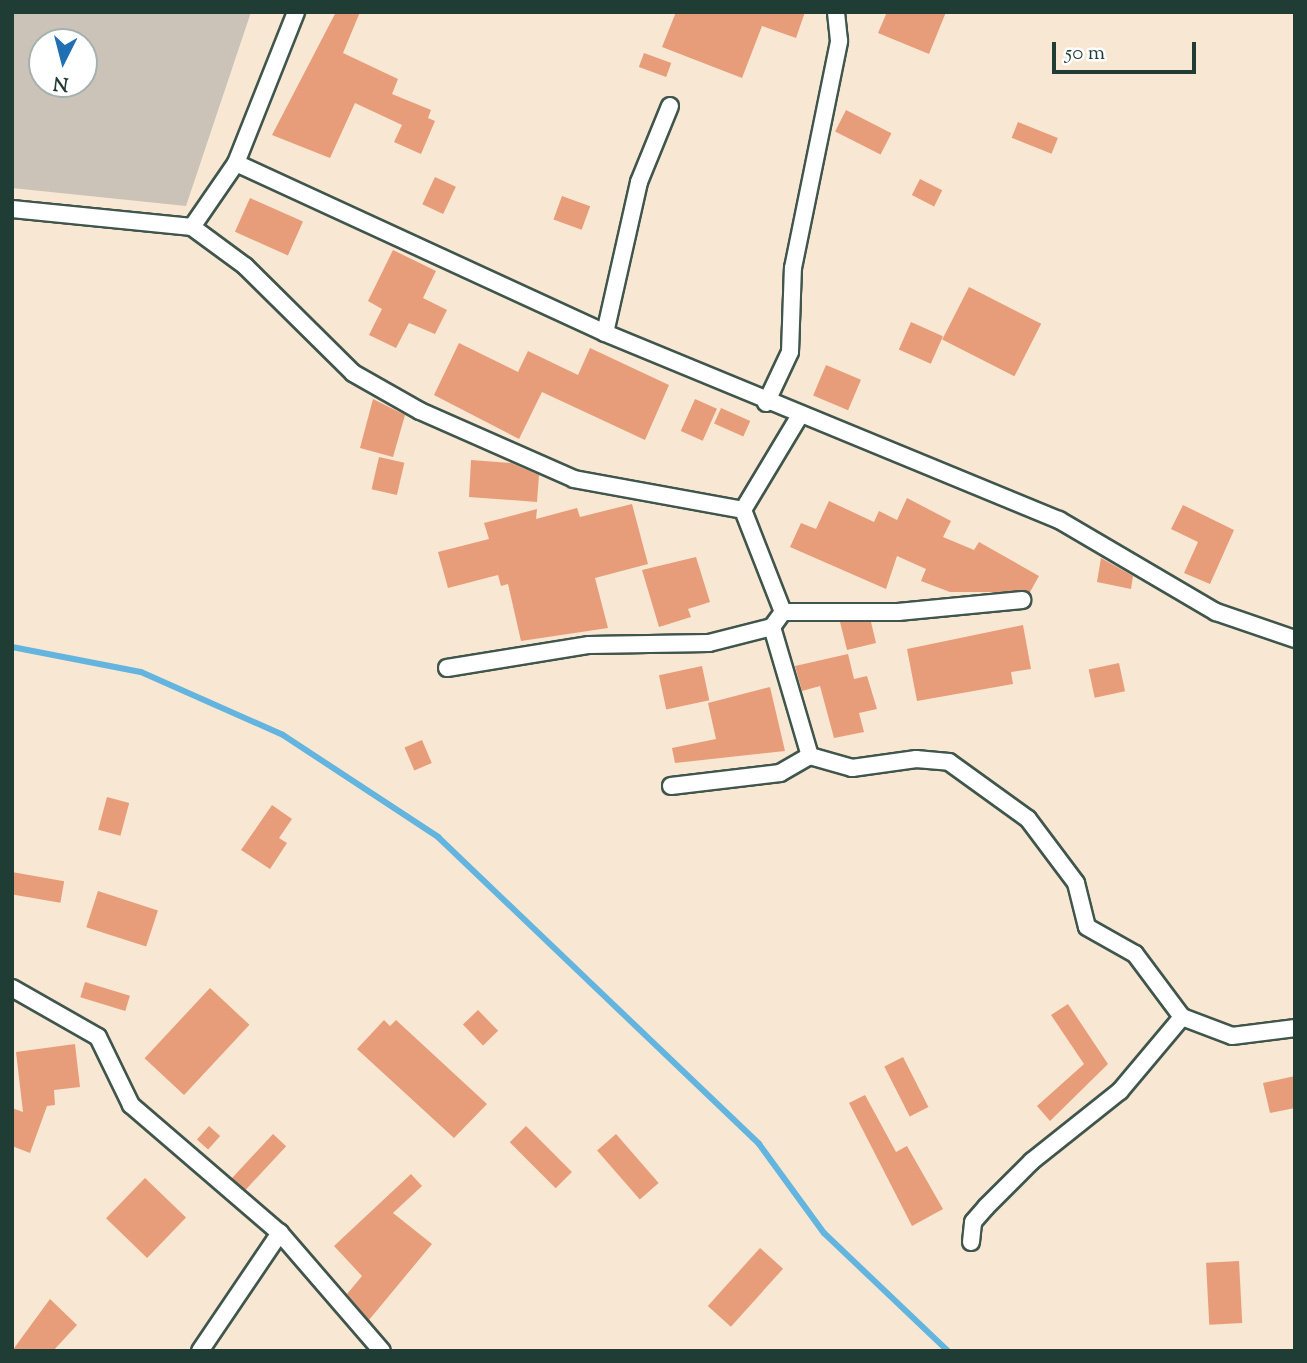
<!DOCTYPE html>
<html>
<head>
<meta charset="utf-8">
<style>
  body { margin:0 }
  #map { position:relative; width:1307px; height:1363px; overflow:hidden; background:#f8e7d3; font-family:"Sorts Mill Goudy",serif }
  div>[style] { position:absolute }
  .industrial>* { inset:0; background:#cbc3b8 }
  .stream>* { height:6px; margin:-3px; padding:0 3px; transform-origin:3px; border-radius:3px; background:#63b4de }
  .building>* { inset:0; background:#e79d79; transform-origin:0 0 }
  .roads { filter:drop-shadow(2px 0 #40564c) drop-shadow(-2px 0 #40564c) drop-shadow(0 2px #40564c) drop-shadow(0 -2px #40564c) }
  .street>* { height:16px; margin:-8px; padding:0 8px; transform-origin:8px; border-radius:8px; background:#fff }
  span { translate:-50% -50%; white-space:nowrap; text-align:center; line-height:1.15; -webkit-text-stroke:5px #fff; paint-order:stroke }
  .frame { position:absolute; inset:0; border:14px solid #1f3d34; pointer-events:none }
  .north { position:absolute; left:28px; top:28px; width:70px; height:70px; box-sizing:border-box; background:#fff; border:2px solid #a5b1ae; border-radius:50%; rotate:186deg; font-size:19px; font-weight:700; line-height:28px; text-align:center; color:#1f3d34 }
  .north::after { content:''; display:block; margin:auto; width:24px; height:32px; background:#1f6fb2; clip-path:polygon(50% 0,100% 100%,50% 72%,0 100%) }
  .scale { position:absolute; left:1052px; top:42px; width:144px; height:32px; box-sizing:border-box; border:4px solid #1f3d34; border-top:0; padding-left:9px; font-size:21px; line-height:24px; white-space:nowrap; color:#1f3d34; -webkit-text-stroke:5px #fff; paint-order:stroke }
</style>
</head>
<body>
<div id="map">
  <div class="industrial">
    <div style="clip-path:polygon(evenodd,12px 12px,251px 12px,186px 206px,12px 188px,12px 12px,42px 42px,84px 42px,84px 84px,42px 84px,42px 42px)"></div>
  </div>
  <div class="stream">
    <div style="left:12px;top:647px;width:131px;rotate:11deg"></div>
    <div style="left:141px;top:672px;width:155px;rotate:23.9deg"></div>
    <div style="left:283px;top:735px;width:186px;rotate:33.3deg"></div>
    <div style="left:438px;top:837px;width:444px;rotate:43.7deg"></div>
    <div style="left:759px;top:1144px;width:110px;rotate:53.9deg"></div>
    <div style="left:824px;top:1233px;width:171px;rotate:43.6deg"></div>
  </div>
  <div class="building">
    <div style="clip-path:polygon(336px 12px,360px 12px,343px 53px,398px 79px,392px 94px,431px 110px,428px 118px,435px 121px,421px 154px,394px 142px,402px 125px,355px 103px,330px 158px,272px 135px)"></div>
    <div style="clip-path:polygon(676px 12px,805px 12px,796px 38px,762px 26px,742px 78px,662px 47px)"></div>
    <div style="clip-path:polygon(887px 12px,946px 12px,929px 54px,878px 33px)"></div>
    <div style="left:644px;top:53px;width:29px;height:15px;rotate:20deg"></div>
    <div style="left:846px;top:110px;width:51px;height:24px;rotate:27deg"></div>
    <div style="left:1018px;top:122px;width:43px;height:17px;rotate:22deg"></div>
    <div style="left:435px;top:177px;width:23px;height:30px;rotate:25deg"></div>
    <div style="left:920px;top:179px;width:25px;height:18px;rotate:27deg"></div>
    <div style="left:562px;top:196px;width:30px;height:25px;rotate:20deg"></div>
    <div style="left:250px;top:198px;width:58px;height:37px;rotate:24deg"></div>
    <div style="clip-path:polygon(393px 250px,436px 271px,423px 298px,447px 310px,435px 334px,409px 323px,396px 348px,369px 335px,382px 309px,368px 301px)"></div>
    <div style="left:969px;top:287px;width:81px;height:59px;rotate:27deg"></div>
    <div style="left:911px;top:322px;width:35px;height:30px;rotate:24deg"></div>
    <div style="clip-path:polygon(459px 343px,518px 372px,528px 351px,578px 375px,590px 348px,669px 385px,645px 440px,542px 392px,519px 439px,434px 395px)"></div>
    <div style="left:826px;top:365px;width:38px;height:33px;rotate:23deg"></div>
    <div style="clip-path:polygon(373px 399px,405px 415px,393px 457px,360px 448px)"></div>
    <div style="left:695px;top:399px;width:24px;height:35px;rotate:24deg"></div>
    <div style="left:721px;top:408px;width:32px;height:17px;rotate:24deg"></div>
    <div style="left:379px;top:457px;width:26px;height:33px;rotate:13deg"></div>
    <div style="clip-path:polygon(471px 460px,511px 463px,539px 475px,537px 502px,469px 497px)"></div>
    <div style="clip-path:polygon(907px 498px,951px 521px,943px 537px,974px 550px,979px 542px,1039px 576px,1030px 592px,950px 592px,921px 581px,926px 569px,897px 556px,886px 589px,790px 547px,801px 523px,816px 529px,829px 501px,874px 522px,879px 511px,897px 520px)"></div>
    <div style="clip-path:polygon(632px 504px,648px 564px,595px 578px,608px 628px,521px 641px,508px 584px,501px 586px,498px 575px,448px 588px,438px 552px,489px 539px,484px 523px,537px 509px,536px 519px,577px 508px,580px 517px)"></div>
    <div style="clip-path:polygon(1183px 505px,1234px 530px,1210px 584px,1184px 573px,1198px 542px,1171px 529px)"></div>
    <div style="clip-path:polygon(696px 557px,710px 602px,688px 609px,691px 617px,659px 627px,642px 570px)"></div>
    <div style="clip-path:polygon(1101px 558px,1133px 576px,1131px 589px,1097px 582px)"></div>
    <div style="clip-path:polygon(840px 622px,871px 622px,876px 643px,847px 650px)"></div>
    <div style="clip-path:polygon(1023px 625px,1031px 669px,1011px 672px,1013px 684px,917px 701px,907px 649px)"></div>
    <div style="clip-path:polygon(848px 654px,854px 679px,867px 676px,877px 709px,859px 713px,864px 732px,834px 738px,820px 686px,802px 691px,795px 666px)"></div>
    <div style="left:1119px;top:663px;width:29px;height:31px;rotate:78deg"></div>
    <div style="left:702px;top:666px;width:35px;height:44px;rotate:78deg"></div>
    <div style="clip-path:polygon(770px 687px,785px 751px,675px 763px,672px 748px,716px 739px,708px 703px)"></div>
    <div style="left:422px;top:740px;width:25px;height:19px;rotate:67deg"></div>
    <div style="left:107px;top:797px;width:23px;height:34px;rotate:15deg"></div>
    <div style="clip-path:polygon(272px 805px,292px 819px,279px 838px,287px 843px,270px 869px,241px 850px)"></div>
    <div style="left:12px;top:872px;width:53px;height:22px;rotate:10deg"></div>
    <div style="left:98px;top:891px;width:63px;height:38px;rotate:18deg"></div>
    <div style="left:85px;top:982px;width:47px;height:16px;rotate:17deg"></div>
    <div style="left:210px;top:988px;width:54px;height:96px;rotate:43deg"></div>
    <div style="clip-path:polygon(1068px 1004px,1108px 1064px,1050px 1121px,1037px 1106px,1084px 1064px,1051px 1015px)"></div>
    <div style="left:478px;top:1010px;width:29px;height:21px;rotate:46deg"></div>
    <div style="clip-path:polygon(384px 1020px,390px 1026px,396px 1020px,487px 1104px,454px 1138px,357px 1049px)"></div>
    <div style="clip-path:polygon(75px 1044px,80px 1087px,54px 1090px,55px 1105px,47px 1106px,30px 1153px,12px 1146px,12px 1108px,23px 1112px,16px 1052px)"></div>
    <div style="left:903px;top:1057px;width:56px;height:21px;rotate:63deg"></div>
    <div style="clip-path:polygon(1295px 1076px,1295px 1108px,1270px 1113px,1263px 1083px)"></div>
    <div style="clip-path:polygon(865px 1095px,896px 1152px,907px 1146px,943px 1209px,912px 1226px,849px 1103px)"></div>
    <div style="left:209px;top:1126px;width:15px;height:18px;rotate:42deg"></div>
    <div style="left:526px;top:1126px;width:65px;height:23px;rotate:45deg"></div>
    <div style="left:273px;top:1134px;width:18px;height:60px;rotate:43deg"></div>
    <div style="left:616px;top:1134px;width:65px;height:25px;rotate:49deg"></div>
    <div style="clip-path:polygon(411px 1174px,422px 1186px,393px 1213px,432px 1244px,369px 1320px,347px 1294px,362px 1276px,334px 1246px)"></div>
    <div style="left:145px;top:1178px;width:57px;height:56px;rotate:44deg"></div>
    <div style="left:760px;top:1248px;width:31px;height:78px;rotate:42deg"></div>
    <div style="left:1239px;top:1261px;width:62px;height:33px;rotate:87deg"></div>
    <div style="clip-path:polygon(50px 1299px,77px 1325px,53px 1351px,12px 1351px)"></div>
  </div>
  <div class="roads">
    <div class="street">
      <div style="left:236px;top:163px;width:162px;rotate:-68.3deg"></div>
      <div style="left:12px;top:209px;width:181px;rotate:5.7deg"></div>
      <div style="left:192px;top:227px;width:78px;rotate:-55.5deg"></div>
      <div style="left:236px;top:163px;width:406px;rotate:24.7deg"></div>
      <div style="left:605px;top:333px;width:491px;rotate:22.4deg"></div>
      <div style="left:1059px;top:520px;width:182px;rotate:30.4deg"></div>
      <div style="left:1216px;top:612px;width:83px;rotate:18.9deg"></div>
      <div style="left:192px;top:227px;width:66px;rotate:36.3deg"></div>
      <div style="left:245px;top:266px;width:152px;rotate:44.7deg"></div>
      <div style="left:353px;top:373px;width:77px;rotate:29.6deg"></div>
      <div style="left:420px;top:411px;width:168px;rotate:23.8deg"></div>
      <div style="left:574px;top:479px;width:172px;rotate:10.4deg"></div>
      <div style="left:743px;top:510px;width:111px;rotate:-59deg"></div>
      <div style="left:605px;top:333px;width:155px;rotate:-77.3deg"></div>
      <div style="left:639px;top:182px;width:82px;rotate:-67.8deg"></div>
      <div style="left:766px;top:403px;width:56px;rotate:-64.8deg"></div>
      <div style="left:790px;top:352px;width:84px;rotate:-88deg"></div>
      <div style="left:793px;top:268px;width:232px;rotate:-78.5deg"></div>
      <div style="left:839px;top:41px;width:29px;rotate:-96deg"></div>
      <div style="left:743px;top:510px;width:110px;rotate:68.6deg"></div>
      <div style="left:783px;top:612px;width:115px"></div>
      <div style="left:898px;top:612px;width:125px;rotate:-5.5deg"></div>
      <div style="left:772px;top:627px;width:134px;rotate:73.6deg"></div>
      <div style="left:810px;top:756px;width:44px;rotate:15.9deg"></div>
      <div style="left:852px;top:768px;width:65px;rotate:-8deg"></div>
      <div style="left:916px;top:759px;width:33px;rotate:5deg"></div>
      <div style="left:949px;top:762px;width:97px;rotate:35.8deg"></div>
      <div style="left:1028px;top:819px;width:80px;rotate:53.1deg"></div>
      <div style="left:1076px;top:883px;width:45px;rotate:76deg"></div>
      <div style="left:1087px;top:927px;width:55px;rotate:29.4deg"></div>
      <div style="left:1135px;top:954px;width:79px;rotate:53.3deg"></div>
      <div style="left:1182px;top:1017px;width:53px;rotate:20.8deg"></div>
      <div style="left:1232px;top:1036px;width:64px;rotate:-7.2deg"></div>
      <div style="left:447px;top:668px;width:144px;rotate:-9.2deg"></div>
      <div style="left:589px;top:645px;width:120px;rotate:-1deg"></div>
      <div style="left:709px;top:643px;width:65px;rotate:-14.3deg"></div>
      <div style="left:772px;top:627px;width:19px;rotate:-54deg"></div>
      <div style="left:671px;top:786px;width:110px;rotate:-6.8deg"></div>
      <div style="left:780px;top:773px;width:34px;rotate:-30deg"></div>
      <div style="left:12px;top:988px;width:99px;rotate:29.7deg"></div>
      <div style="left:98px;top:1037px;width:76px;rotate:64.1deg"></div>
      <div style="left:131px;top:1105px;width:196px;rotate:40.7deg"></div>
      <div style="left:280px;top:1233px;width:156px;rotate:49.2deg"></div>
      <div style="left:971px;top:1242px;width:20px;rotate:-84deg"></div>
      <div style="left:973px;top:1222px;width:20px;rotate:-49deg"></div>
      <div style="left:986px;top:1207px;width:65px;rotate:-45deg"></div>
      <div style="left:1032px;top:1161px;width:112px;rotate:-38.5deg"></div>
      <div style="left:1120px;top:1091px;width:97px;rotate:-50deg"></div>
      <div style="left:200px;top:1351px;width:143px;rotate:-55.9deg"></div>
    </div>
  </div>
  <div class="frame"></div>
  <div class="north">N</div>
  <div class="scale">50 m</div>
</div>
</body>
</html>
